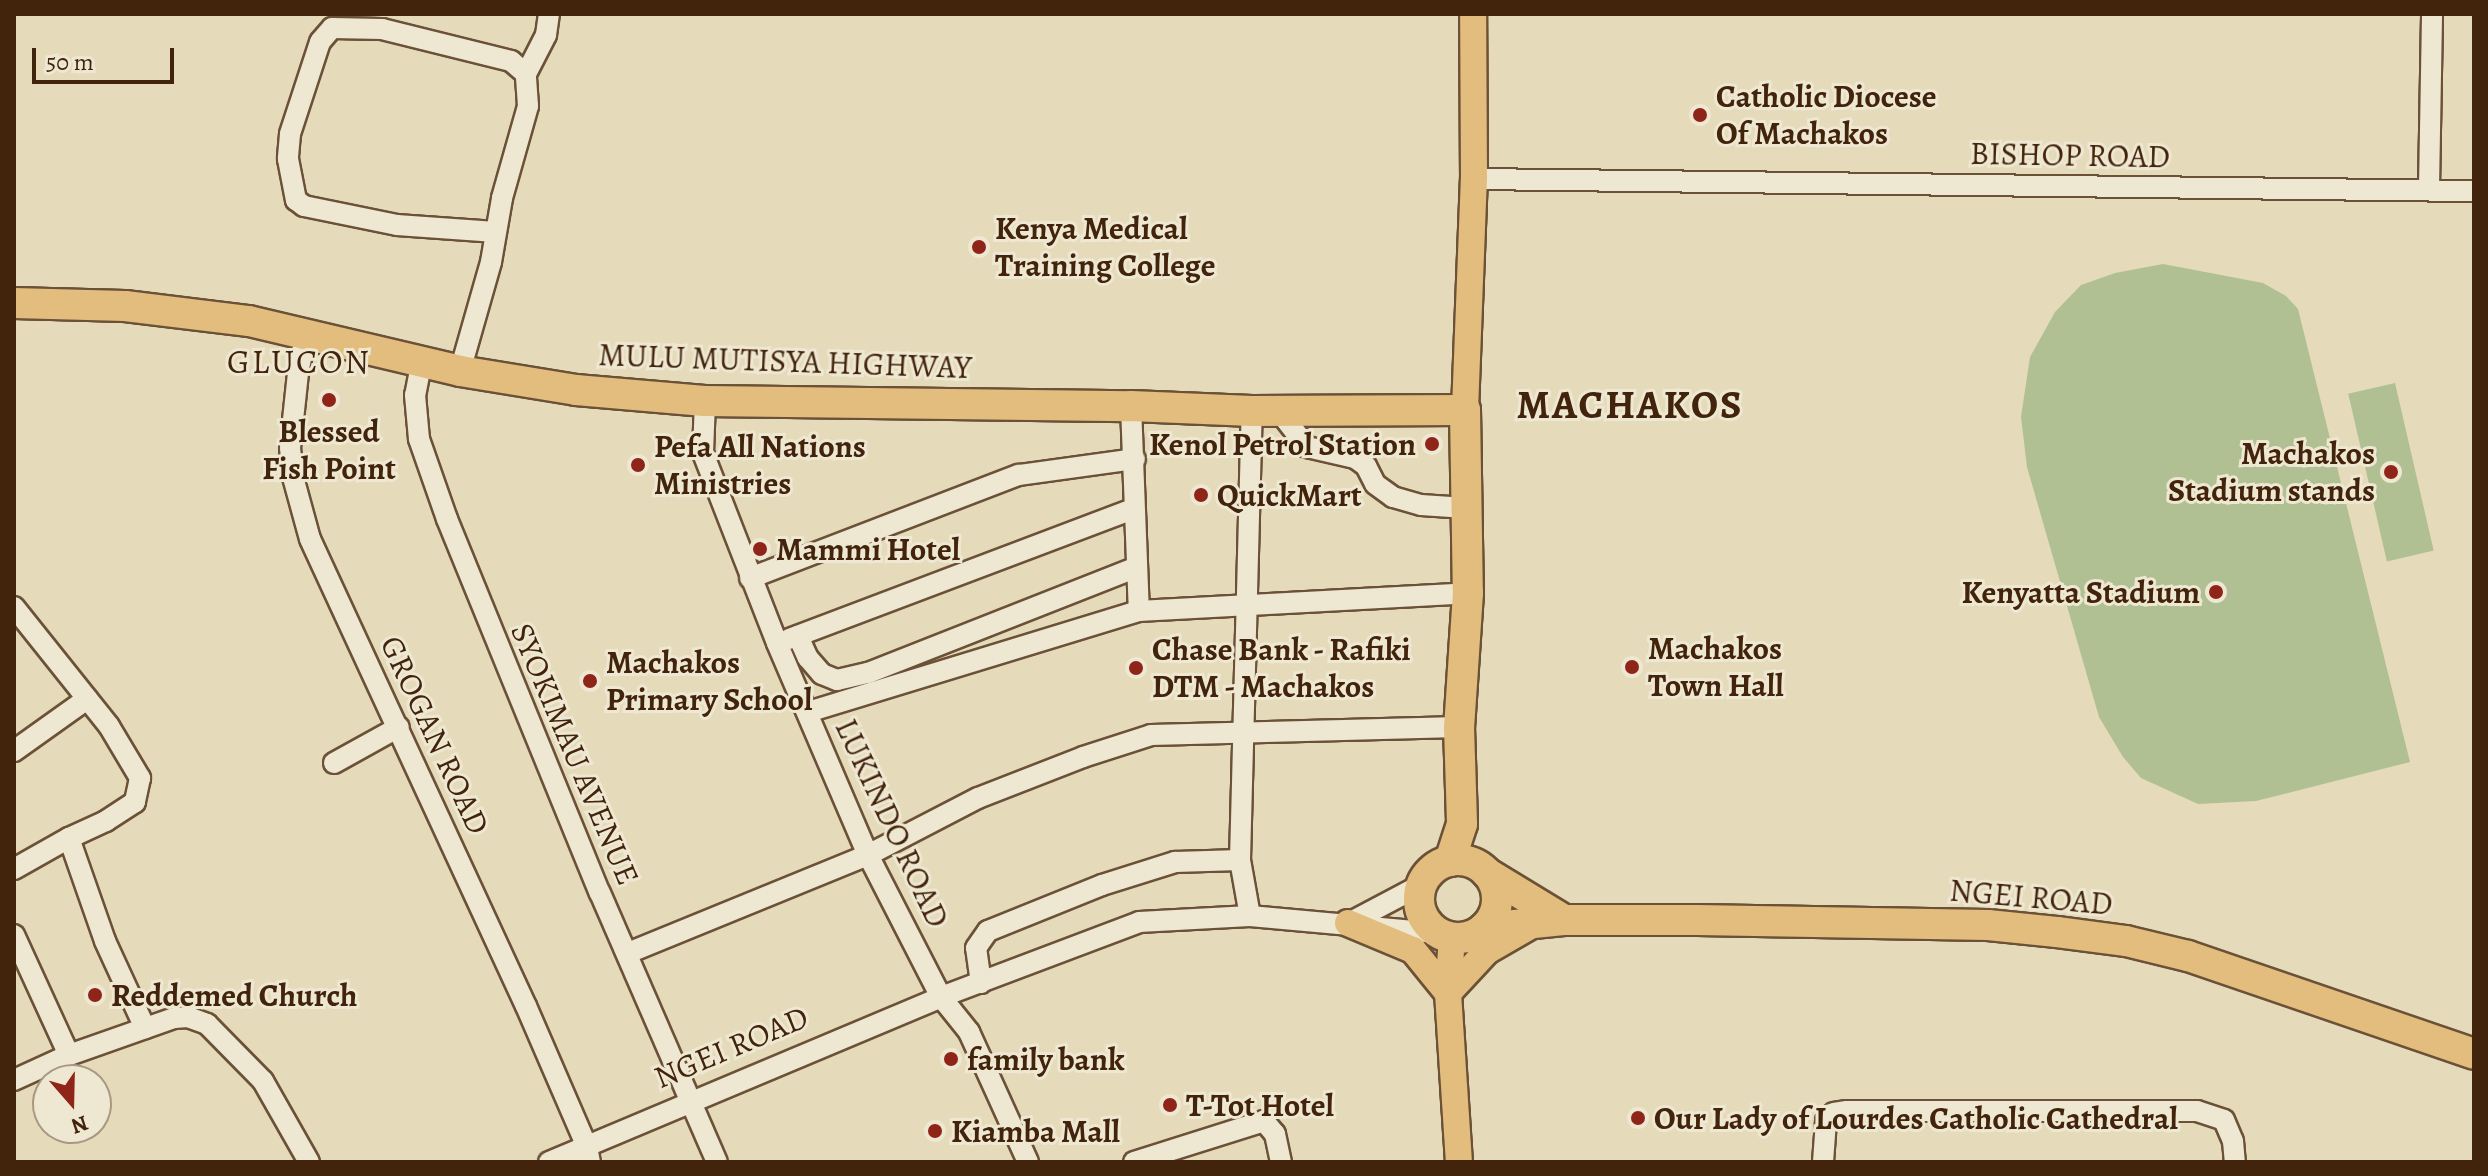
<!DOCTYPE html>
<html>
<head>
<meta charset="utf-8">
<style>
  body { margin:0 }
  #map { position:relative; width:2488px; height:1176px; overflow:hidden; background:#e5daba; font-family:Alegreya,serif }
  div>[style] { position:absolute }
  .green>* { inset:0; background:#b1c092; transform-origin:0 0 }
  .roads { filter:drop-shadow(2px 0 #6b5137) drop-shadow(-2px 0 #6b5137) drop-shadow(0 2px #6b5137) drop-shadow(0 -2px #6b5137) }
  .minor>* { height:20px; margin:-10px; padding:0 10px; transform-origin:10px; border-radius:10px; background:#eee7d2 }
  .major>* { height:26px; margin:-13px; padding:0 13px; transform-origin:13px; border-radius:13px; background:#e2bd7d }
  .highway>* { height:30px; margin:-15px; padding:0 15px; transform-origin:15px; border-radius:15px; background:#e2bd7d }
  .highway>.ring { margin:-15px; padding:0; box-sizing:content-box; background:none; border:30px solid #e2bd7d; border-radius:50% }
  .dots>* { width:22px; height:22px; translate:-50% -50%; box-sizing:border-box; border:4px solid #eee7d2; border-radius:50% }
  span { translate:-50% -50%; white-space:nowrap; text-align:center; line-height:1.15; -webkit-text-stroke:6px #eee7d2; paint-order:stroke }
  .poi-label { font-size:32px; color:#42230b; font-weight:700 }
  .left { translate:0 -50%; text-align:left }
  .right { translate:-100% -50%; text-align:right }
  .street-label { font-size:32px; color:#42230b }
  .neighbourhood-label { font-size:34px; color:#42230b; letter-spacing:2px }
  .district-label { font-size:40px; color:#42230b; font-weight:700; letter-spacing:2px }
  .frame { position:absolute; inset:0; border:16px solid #42230b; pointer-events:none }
  .north { position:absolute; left:32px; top:1064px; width:80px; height:80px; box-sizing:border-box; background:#eee7d2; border:2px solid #a99982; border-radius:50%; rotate:160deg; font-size:22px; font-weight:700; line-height:32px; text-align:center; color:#42230b }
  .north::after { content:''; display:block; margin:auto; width:28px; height:36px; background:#8f2418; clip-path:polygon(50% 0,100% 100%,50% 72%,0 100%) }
  .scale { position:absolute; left:32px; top:48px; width:142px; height:36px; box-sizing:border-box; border:4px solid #42230b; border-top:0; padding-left:10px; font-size:24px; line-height:28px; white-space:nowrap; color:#42230b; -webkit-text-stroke:6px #eee7d2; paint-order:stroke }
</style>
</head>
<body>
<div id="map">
  <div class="green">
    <div style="clip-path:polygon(2163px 264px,2263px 283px,2286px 296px,2298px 309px,2410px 762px,2256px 801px,2198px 804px,2141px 778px,2123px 757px,2099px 717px,2027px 467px,2021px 417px,2030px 357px,2055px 312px,2081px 285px,2115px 273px)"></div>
    <div style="left:2395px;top:383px;width:172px;height:48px;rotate:77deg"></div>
  </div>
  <div class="roads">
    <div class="minor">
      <div style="left:526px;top:74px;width:44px;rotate:-62.9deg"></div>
      <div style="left:546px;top:35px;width:21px;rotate:-82deg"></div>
      <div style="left:1474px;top:179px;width:1000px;rotate:0.69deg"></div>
      <div style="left:2429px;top:188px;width:174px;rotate:-89deg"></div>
      <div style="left:306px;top:335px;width:39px;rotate:102deg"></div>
      <div style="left:298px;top:373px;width:75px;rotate:96.1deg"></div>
      <div style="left:290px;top:448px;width:29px;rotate:84deg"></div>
      <div style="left:293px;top:477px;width:64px;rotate:74.7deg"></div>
      <div style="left:310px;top:539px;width:515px;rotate:65.18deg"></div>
      <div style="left:526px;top:1006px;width:154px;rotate:66.6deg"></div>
      <div style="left:587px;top:1147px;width:15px;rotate:79deg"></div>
      <div style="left:422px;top:360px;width:36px;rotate:101deg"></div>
      <div style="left:415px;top:395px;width:44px;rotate:84.8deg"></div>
      <div style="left:419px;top:439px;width:85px;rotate:70.7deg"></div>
      <div style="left:447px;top:519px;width:404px;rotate:67.8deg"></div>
      <div style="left:600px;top:893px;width:293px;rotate:66.5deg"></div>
      <div style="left:460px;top:371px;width:113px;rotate:-74.1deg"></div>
      <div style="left:491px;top:262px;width:65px;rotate:-80.2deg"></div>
      <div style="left:502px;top:198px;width:96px;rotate:-74.2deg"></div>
      <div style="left:528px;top:106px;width:32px;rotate:-94deg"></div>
      <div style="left:526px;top:74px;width:20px;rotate:-139deg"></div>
      <div style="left:511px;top:61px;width:133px;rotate:-166.1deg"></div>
      <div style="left:382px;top:29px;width:50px;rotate:-178.9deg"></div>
      <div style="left:332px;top:28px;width:18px;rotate:131deg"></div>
      <div style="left:320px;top:42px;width:97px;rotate:108.1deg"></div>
      <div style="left:290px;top:134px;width:25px;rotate:95deg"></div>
      <div style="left:288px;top:159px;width:42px;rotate:79deg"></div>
      <div style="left:296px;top:200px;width:10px;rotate:37deg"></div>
      <div style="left:304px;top:206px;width:95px;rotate:11.5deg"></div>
      <div style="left:397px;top:225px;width:99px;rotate:4deg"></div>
      <div style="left:705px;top:401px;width:52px;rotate:92.2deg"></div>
      <div style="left:703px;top:453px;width:204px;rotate:68.7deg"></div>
      <div style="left:777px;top:643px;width:231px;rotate:66.8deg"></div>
      <div style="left:868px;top:855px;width:160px;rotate:62.8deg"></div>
      <div style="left:941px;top:997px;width:45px;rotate:51.3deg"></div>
      <div style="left:969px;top:1032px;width:143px;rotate:65.6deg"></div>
      <div style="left:1131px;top:406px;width:205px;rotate:87.8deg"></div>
      <div style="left:1139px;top:611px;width:329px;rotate:-3.1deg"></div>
      <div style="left:1279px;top:411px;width:46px;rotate:52.1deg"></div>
      <div style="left:1307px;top:447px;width:49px;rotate:12.9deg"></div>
      <div style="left:1355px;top:458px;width:14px;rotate:36deg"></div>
      <div style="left:1366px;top:466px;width:20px;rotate:63deg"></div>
      <div style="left:1375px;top:484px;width:22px;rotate:36deg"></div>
      <div style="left:1393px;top:497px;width:29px;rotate:16deg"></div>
      <div style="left:1421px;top:505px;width:45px;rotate:3.8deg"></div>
      <div style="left:750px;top:578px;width:288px;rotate:-21deg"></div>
      <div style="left:1019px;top:475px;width:117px;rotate:-7.9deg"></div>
      <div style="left:14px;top:607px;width:152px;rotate:51.4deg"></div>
      <div style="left:109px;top:726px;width:61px;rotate:59.2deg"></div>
      <div style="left:140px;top:778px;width:25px;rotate:102deg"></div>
      <div style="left:135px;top:802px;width:35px;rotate:147deg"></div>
      <div style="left:106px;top:821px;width:41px;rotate:155.3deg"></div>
      <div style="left:69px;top:838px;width:109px;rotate:70.7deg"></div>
      <div style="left:105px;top:941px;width:96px;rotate:65.3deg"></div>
      <div style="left:798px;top:636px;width:24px;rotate:66deg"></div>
      <div style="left:808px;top:658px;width:21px;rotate:49deg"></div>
      <div style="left:822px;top:674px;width:16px;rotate:22deg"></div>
      <div style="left:837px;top:680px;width:32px;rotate:-13deg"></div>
      <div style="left:868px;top:673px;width:289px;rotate:-21.5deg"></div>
      <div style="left:789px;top:639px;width:368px;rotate:-20.7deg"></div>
      <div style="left:808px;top:712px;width:346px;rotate:-17deg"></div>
      <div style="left:14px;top:751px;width:90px;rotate:-35.5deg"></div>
      <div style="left:334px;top:763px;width:74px;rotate:-29deg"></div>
      <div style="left:14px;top:869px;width:63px;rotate:-29.4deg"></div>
      <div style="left:1250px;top:916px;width:57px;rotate:-100.1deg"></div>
      <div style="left:1240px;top:860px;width:449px;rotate:-88.5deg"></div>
      <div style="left:1351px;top:922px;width:79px;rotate:-27.9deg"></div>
      <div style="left:14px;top:935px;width:132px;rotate:65.4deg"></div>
      <div style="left:628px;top:953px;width:259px;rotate:-22.2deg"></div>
      <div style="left:868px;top:855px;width:124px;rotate:-27.4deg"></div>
      <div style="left:978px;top:798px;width:113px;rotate:-21.3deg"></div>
      <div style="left:1083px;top:757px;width:71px;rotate:-17.9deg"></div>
      <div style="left:1151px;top:735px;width:308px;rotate:-1.5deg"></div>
      <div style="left:981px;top:983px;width:35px;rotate:-98deg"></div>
      <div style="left:976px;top:948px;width:21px;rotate:-55deg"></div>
      <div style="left:988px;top:931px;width:123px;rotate:-22deg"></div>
      <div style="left:1102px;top:885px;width:77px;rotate:-17.5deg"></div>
      <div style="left:1175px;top:862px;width:65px;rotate:-1.8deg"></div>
      <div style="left:14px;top:1080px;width:60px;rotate:-24.4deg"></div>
      <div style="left:69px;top:1055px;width:111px;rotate:-19.4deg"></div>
      <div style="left:174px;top:1018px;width:14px;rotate:-4deg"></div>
      <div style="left:188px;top:1017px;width:20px;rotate:20deg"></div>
      <div style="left:207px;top:1024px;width:80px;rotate:45.5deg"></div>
      <div style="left:263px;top:1081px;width:93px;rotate:60.4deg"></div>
      <div style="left:549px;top:1162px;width:425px;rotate:-22.8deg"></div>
      <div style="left:941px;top:997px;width:212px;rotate:-20.7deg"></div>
      <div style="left:1139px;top:922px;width:111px;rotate:-3.1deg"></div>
      <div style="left:1250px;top:916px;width:189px;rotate:5.2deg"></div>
      <div style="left:1134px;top:1162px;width:136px;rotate:-17.5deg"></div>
      <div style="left:1264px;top:1121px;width:17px;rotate:50deg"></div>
      <div style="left:1275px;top:1134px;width:29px;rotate:78deg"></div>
      <div style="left:1823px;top:1162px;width:41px;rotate:-85.8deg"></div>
      <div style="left:1826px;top:1121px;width:11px;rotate:-45deg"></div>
      <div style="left:1834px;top:1113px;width:13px;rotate:-9deg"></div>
      <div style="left:1847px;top:1111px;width:350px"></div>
      <div style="left:2197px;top:1111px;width:28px;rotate:18deg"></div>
      <div style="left:2224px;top:1120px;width:23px;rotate:67deg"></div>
      <div style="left:2233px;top:1141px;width:21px;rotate:85deg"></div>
    </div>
    <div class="major">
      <div style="left:1465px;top:410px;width:231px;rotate:-87.8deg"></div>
      <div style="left:1474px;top:179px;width:165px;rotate:-90.3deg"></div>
      <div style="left:1348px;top:923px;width:70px;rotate:22.6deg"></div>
      <div style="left:1413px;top:950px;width:55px;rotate:50.9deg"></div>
      <div style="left:1448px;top:993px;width:57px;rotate:-47.1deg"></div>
      <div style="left:1487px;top:951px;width:54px;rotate:-29.9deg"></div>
      <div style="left:1452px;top:937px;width:56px;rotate:94.1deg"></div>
      <div style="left:1448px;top:993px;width:169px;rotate:86.3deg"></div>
    </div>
    <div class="highway">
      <div style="left:14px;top:303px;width:111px;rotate:1.5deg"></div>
      <div style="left:125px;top:306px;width:125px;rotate:6.9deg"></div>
      <div style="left:249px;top:321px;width:217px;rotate:13.3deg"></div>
      <div style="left:460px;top:371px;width:118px;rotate:9.3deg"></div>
      <div style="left:576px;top:390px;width:129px;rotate:4.9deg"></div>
      <div style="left:705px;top:401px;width:426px;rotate:0.7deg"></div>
      <div style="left:1131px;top:406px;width:121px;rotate:2.4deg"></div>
      <div style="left:1252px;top:411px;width:213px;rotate:-0.3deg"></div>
      <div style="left:1465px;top:410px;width:183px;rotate:89.1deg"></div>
      <div style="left:1468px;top:593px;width:134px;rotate:93.8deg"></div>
      <div style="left:1459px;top:727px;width:97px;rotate:88.2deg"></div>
      <div style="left:1462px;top:824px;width:39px;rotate:108deg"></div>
      <div class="ring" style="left:1419px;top:860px;width:48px;height:48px"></div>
      <div style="left:1487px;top:873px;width:90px;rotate:31.4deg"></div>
      <div style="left:1484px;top:928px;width:80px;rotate:-5.7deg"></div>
      <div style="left:1564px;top:920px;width:133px"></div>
      <div style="left:1697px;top:920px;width:291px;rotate:1deg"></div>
      <div style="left:1988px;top:925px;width:69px;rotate:5.8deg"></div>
      <div style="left:2057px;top:932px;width:70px;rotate:7.4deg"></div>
      <div style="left:2126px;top:941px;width:64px;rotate:13.6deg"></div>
      <div style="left:2188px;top:956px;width:302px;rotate:18.9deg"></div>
    </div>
  </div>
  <div class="dots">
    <div style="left:1700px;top:115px;background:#8f2418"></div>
    <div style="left:979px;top:247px;background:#8f2418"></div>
    <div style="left:329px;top:400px;background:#8f2418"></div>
    <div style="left:1432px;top:444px;background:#8f2418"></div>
    <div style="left:638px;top:465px;background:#8f2418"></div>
    <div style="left:2391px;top:472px;background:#8f2418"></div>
    <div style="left:1201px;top:495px;background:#8f2418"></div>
    <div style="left:760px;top:549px;background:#8f2418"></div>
    <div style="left:2216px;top:592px;background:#8f2418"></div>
    <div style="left:1632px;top:667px;background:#8f2418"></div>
    <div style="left:1136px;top:668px;background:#8f2418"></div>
    <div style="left:590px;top:681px;background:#8f2418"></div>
    <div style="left:95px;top:995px;background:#8f2418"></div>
    <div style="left:951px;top:1059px;background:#8f2418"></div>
    <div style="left:1170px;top:1105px;background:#8f2418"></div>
    <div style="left:1638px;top:1118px;background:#8f2418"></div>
    <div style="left:935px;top:1131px;background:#8f2418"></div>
  </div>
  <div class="poi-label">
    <span class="left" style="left:1716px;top:115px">Catholic Diocese<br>Of Machakos</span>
    <span class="left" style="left:995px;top:247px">Kenya Medical<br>Training College</span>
    <span style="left:329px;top:450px">Blessed<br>Fish Point</span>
    <span class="right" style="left:1416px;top:444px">Kenol Petrol Station</span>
    <span class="left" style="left:654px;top:465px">Pefa All Nations<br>Ministries</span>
    <span class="right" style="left:2375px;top:472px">Machakos<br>Stadium stands</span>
    <span class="left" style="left:1217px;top:495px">QuickMart</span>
    <span class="left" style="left:776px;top:549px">Mammi Hotel</span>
    <span class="right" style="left:2200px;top:592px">Kenyatta Stadium</span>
    <span class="left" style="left:1648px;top:667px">Machakos<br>Town Hall</span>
    <span class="left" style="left:1152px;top:668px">Chase Bank - Rafiki<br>DTM - Machakos</span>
    <span class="left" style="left:606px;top:681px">Machakos<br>Primary School</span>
    <span class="left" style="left:111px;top:995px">Reddemed Church</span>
    <span class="left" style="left:967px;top:1059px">family bank</span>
    <span class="left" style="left:1186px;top:1105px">T-Tot Hotel</span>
    <span class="left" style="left:1654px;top:1118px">Our Lady of Lourdes Catholic Cathedral</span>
    <span class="left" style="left:951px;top:1131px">Kiamba Mall</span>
  </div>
  <div class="street-label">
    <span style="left:2070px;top:155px;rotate:1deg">BISHOP ROAD</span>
    <span style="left:785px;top:361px;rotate:2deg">MULU MUTISYA HIGHWAY</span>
    <span style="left:435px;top:735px;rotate:65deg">GROGAN ROAD</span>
    <span style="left:575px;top:754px;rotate:67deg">SYOKIMAU AVENUE</span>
    <span style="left:892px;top:823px;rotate:65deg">LUKINDO ROAD</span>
    <span style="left:2031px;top:897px;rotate:5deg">NGEI ROAD</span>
    <span style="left:731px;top:1047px;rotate:-23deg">NGEI ROAD</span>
  </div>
  <div class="neighbourhood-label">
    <span style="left:299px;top:362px">GLUCON</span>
  </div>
  <div class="district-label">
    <span style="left:1630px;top:405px">MACHAKOS</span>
  </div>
  <div class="frame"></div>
  <div class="north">N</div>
  <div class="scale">50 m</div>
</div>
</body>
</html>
